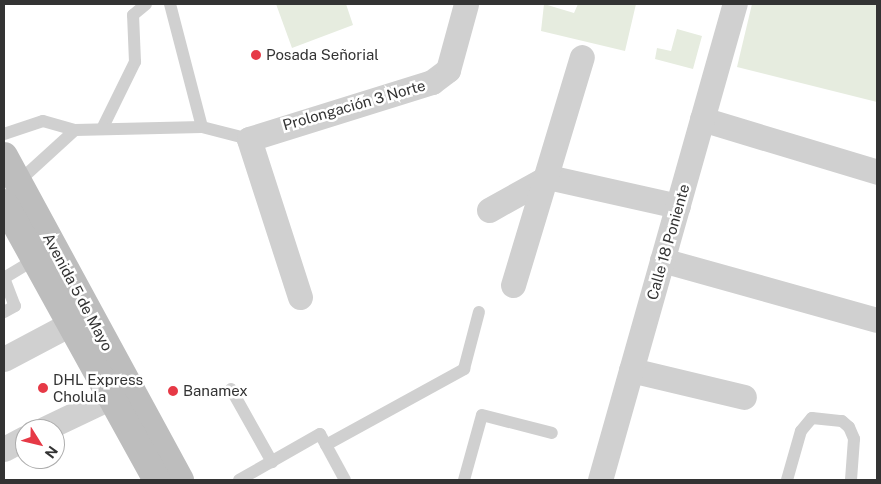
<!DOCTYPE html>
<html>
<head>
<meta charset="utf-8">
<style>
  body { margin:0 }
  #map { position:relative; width:881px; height:484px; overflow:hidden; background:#fff; font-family:"Public Sans",sans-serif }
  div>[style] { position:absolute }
  .green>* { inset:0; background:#e6ecdf }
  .service>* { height:12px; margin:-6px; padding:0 6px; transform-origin:6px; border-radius:6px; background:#d0d0d0 }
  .minor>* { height:25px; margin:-12.5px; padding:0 12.5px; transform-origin:12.5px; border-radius:12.5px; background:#d0d0d0 }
  .secondary>* { height:28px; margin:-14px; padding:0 14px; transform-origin:14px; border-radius:14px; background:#bdbdbd }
  .dots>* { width:14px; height:14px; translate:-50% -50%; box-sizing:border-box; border:2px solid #fff; border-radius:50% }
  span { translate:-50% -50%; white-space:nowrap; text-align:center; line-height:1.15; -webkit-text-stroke:5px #fff; paint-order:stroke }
  .poi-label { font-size:15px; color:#333 }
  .left { translate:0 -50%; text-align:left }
  .street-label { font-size:15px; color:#333 }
  .frame { position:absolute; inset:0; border:5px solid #333; pointer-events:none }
  .north { position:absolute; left:15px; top:419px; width:50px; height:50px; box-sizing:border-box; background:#fff; border:1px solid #adadad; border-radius:50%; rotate:126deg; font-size:14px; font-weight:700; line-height:20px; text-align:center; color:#333 }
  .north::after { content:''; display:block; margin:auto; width:18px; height:22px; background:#e63946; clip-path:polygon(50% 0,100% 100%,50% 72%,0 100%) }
</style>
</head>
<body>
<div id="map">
  <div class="green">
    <div style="clip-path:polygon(276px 4px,346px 4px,353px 25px,292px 48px)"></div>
    <div style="clip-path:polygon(544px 4px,574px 13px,578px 4px,636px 4px,625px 51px,541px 31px)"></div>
    <div style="clip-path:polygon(752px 4px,877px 4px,877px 102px,737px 67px)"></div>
    <div style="clip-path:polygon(677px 29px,702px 36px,693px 69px,655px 59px,657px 48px,671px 51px)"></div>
  </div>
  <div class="service">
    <div style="left:202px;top:127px;width:49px;rotate:14.3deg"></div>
    <div style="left:102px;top:129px;width:75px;rotate:-63.8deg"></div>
    <div style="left:135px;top:62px;width:47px;rotate:-92.4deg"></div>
    <div style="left:133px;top:15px;width:17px;rotate:-40deg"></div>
    <div style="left:4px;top:134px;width:41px;rotate:-18.4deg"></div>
    <div style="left:43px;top:121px;width:33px;rotate:16deg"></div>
    <div style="left:75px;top:130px;width:127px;rotate:-1.4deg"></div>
    <div style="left:202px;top:127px;width:127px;rotate:-104.6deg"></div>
    <div style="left:18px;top:182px;width:77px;rotate:-42.4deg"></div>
    <div style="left:4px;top:278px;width:30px;rotate:69deg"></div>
    <div style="left:15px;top:306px;width:13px;rotate:151deg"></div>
    <div style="left:4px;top:278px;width:37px;rotate:-31deg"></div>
    <div style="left:231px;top:389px;width:84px;rotate:60.7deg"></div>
    <div style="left:326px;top:445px;width:158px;rotate:-28.8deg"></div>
    <div style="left:464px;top:369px;width:59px;rotate:-75.3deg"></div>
    <div style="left:239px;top:480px;width:93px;rotate:-29.6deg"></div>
    <div style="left:320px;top:434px;width:52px;rotate:61.5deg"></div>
    <div style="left:464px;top:480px;width:67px;rotate:-74.5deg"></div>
    <div style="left:482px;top:415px;width:72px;rotate:14.4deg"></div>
    <div style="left:787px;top:480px;width:51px;rotate:-74.1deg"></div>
    <div style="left:801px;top:431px;width:17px;rotate:-50deg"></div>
    <div style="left:812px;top:418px;width:30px;rotate:6deg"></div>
    <div style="left:842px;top:421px;width:9px;rotate:41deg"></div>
    <div style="left:849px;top:427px;width:13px;rotate:67deg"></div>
    <div style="left:854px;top:439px;width:41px;rotate:94.2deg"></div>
  </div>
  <div class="minor">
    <div style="left:702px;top:119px;width:183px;rotate:16.8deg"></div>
    <div style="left:489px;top:210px;width:68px;rotate:-29.2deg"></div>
    <div style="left:548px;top:177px;width:133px;rotate:12.6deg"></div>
    <div style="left:662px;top:260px;width:223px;rotate:15.6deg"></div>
    <div style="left:513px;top:285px;width:238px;rotate:-73.2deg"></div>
    <div style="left:300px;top:297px;width:166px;rotate:-107.9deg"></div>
    <div style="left:249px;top:139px;width:192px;rotate:-17.3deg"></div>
    <div style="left:432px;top:82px;width:20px;rotate:-37deg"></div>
    <div style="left:448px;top:70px;width:68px;rotate:-74.7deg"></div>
    <div style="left:4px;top:359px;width:75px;rotate:-27.9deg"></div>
    <div style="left:631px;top:370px;width:116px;rotate:13.4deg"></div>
    <div style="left:44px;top:429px;width:74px;rotate:-25.5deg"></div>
    <div style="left:4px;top:449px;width:24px;rotate:-28deg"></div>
    <div style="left:600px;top:480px;width:495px;rotate:-74.2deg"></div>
  </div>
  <div class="secondary">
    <div style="left:4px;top:156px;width:369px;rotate:61.5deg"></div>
    <div style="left:4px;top:203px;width:316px;rotate:61.1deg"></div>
  </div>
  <div class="dots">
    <div style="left:256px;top:55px;background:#e63946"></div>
    <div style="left:43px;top:388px;background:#e63946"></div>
    <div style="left:173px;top:391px;background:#e63946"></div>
  </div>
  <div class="poi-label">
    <span class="left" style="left:266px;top:55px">Posada Señorial</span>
    <span class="left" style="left:53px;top:388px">DHL Express<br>Cholula</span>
    <span class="left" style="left:183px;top:391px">Banamex</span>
  </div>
  <div class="street-label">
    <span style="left:354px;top:105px;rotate:-16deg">Prolongación 3 Norte</span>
    <span style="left:668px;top:242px;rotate:-74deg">Calle 18 Poniente</span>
    <span style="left:78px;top:292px;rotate:62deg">Avenida 5 de Mayo</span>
  </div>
  <div class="frame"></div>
  <div class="north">N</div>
</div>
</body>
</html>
